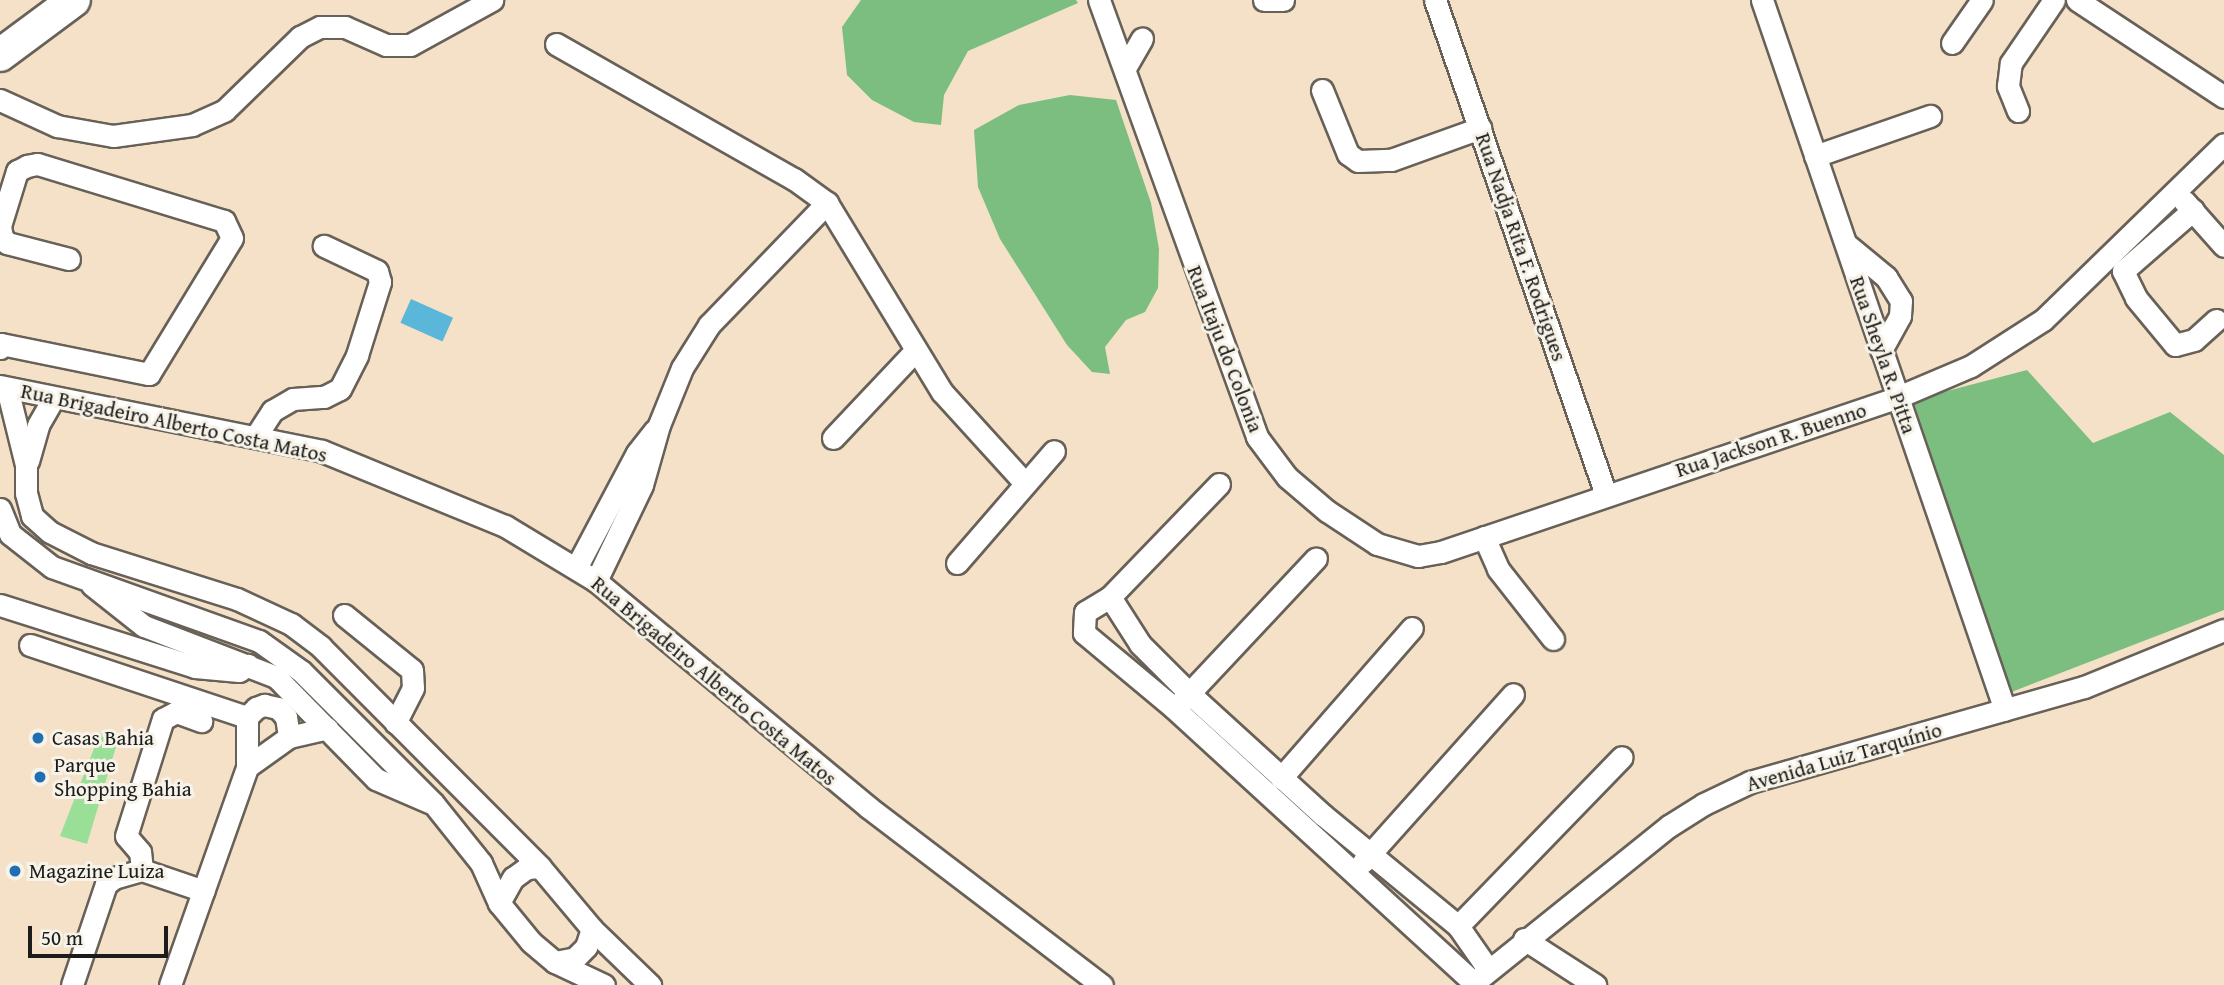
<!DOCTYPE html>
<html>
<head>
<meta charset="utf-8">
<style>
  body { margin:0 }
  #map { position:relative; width:2224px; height:985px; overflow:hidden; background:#f4e1c8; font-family:"Gentium Book Plus",serif }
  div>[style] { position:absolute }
  .green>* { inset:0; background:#9adf97 }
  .forest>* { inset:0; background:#7bbe80 }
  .water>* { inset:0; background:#5bb7d9; transform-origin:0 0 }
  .roads { filter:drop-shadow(2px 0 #686158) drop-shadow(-2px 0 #686158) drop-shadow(0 2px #686158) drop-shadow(0 -2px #686158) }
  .minor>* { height:21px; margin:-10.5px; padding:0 10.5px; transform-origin:10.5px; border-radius:10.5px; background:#fff }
  .highway>* { height:32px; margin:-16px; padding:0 16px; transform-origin:16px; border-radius:16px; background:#fff }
  .dots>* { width:19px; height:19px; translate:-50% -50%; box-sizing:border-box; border:4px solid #f7f3e8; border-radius:50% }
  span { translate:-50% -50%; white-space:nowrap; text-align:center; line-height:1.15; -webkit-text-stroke:6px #f7f3e8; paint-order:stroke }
  .street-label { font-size:21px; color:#1c1c1c }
  .poi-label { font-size:21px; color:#1c1c1c }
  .left { translate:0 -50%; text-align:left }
  .scale { position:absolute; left:28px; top:926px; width:140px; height:32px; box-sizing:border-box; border:4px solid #1c1c1c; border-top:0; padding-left:9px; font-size:21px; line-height:24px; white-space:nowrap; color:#1c1c1c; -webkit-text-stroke:5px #f7f3e8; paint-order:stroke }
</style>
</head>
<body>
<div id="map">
  <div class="green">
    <div style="clip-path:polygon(100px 733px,118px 740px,87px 844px,60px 836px)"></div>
  </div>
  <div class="forest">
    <div style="clip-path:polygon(861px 0,1076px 0,1078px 3px,968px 51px,944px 95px,941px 125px,914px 122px,872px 100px,847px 75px,842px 27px)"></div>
    <div style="clip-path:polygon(1070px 95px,1116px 100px,1151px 203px,1159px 249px,1158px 288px,1145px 312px,1126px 320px,1105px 347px,1110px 374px,1092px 372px,1067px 345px,1000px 239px,978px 187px,974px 130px,1019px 105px)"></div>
    <div style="clip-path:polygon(2027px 370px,2093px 443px,2170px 412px,2224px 455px,2224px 610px,2009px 693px,1913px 400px)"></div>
  </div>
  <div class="water">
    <div style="left:411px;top:299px;width:46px;height:26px;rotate:24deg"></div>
  </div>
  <div class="roads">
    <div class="minor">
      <div style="left:1099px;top:0;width:465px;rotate:70.1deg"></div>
      <div style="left:1257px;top:437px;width:50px;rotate:53.1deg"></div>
      <div style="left:1287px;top:477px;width:52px;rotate:40.4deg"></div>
      <div style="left:1327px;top:511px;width:60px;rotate:33.4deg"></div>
      <div style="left:1377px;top:544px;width:43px;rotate:16.3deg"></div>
      <div style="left:1418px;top:556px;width:23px;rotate:-10deg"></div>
      <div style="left:1441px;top:552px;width:483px;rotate:-18.7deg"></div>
      <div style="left:1898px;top:397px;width:79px;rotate:-23deg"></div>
      <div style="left:1971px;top:366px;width:85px;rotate:-32.6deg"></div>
      <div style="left:2043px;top:320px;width:252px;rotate:-44.2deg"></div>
      <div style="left:1264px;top:0;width:19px"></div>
      <div style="left:1435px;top:0;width:524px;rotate:70.94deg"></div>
      <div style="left:1762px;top:0;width:750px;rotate:71.11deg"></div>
      <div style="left:2077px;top:0;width:176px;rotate:33.4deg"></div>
      <div style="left:1952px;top:43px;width:52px;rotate:-55.1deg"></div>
      <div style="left:556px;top:44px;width:274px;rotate:29.6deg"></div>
      <div style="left:794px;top:179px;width:41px;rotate:36deg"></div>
      <div style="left:827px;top:203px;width:221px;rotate:58.7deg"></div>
      <div style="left:942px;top:392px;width:122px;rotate:47.7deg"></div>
      <div style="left:1125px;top:68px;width:34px;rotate:-60deg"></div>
      <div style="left:1322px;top:90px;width:69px;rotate:67.9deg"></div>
      <div style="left:1348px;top:154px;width:12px;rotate:35deg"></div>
      <div style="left:1358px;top:161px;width:33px;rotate:-2deg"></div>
      <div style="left:1391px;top:160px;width:95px;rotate:-19.8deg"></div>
      <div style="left:0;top:100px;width:63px;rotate:24.5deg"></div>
      <div style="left:57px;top:126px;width:57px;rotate:10.1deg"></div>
      <div style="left:113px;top:136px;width:80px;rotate:-7.9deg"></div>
      <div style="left:192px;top:125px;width:36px;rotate:-24deg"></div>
      <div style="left:225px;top:110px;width:105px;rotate:-44.2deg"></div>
      <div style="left:300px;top:37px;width:22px;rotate:-27deg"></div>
      <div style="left:320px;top:27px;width:25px"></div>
      <div style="left:345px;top:27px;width:45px;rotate:23.7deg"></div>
      <div style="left:386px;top:45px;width:24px"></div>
      <div style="left:410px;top:45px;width:94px;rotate:-28.8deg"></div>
      <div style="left:2018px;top:111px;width:27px;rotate:-112deg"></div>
      <div style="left:2008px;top:86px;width:23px;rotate:-83deg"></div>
      <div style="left:2011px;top:63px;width:76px;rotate:-55.7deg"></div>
      <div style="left:1815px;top:156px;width:122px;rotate:-19.2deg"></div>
      <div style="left:2184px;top:201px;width:60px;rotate:48.4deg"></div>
      <div style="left:2193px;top:210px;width:93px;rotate:138.9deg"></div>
      <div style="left:2123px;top:271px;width:30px;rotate:64deg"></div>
      <div style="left:2136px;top:298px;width:61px;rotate:50.3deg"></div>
      <div style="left:2175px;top:345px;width:20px;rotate:-15deg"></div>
      <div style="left:2194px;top:340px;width:30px;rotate:-42deg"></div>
      <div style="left:1846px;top:244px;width:52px;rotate:39.5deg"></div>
      <div style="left:1886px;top:277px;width:28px;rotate:58deg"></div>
      <div style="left:1901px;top:301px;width:15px;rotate:94deg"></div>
      <div style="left:1900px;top:316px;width:39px;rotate:119deg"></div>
      <div style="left:0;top:348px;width:4px;rotate:-76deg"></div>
      <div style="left:1px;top:344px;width:151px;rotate:11.5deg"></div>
      <div style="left:149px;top:374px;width:159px;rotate:-58.6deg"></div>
      <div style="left:232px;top:238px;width:19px;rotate:-115deg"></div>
      <div style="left:224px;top:221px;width:195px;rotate:-163deg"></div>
      <div style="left:37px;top:164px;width:10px;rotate:169deg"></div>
      <div style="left:27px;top:166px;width:11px;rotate:153deg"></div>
      <div style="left:17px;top:171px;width:58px;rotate:107.2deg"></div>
      <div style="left:0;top:226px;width:11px;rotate:80deg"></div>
      <div style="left:2px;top:237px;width:8px;rotate:50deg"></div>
      <div style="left:7px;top:243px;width:64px;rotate:14.5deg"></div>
      <div style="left:0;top:386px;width:328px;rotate:11.4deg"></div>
      <div style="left:322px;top:451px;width:198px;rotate:22.3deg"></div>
      <div style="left:505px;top:526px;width:106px;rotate:31.1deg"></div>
      <div style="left:596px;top:581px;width:354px;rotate:39.7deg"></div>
      <div style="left:868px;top:807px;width:294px;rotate:37.3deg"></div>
      <div style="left:7px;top:388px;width:79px;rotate:76.1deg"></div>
      <div style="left:26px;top:465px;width:28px;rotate:90deg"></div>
      <div style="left:26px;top:493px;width:24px;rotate:75deg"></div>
      <div style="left:32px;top:516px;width:24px;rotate:42deg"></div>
      <div style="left:50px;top:532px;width:46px;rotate:27.1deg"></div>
      <div style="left:91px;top:553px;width:153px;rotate:17.5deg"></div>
      <div style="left:237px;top:599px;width:60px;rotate:24.8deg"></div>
      <div style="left:291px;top:624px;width:38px;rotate:37deg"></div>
      <div style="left:321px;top:647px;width:310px;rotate:45.1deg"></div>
      <div style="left:540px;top:867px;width:81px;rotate:50deg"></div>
      <div style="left:592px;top:929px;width:81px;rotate:44deg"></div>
      <div style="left:256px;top:436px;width:30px;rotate:-57deg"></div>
      <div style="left:272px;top:411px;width:24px;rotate:-30deg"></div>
      <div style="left:293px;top:399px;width:31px;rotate:-4deg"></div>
      <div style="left:324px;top:397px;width:18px;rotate:-27deg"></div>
      <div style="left:340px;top:389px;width:38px;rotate:-63deg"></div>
      <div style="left:357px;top:355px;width:77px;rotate:-72.5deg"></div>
      <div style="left:380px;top:282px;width:11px;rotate:-105deg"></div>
      <div style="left:377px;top:271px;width:59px;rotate:-154.7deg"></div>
      <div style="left:833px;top:438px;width:118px;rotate:-46.7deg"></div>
      <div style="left:28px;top:461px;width:37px;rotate:-74deg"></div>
      <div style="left:38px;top:425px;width:30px;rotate:-60deg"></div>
      <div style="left:1219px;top:484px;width:157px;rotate:134deg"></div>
      <div style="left:1110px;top:597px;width:29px;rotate:149deg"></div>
      <div style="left:1085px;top:612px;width:21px;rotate:93deg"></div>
      <div style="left:1084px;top:633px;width:117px;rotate:39.8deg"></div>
      <div style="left:1174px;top:708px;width:407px;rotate:42.5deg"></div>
      <div style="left:0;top:509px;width:27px;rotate:68deg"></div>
      <div style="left:10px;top:534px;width:53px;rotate:38.2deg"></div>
      <div style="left:52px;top:567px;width:220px;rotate:19.7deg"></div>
      <div style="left:259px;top:641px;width:52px;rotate:35.5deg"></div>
      <div style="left:301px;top:671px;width:187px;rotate:45deg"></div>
      <div style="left:433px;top:803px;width:77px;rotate:51.3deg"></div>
      <div style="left:481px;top:863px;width:44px;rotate:65.8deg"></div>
      <div style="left:499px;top:903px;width:50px;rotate:50.6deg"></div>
      <div style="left:531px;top:942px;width:31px;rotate:40deg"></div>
      <div style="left:555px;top:962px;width:54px;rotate:25.1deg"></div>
      <div style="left:1484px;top:537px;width:35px;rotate:66deg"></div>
      <div style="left:1498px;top:569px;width:89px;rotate:51.8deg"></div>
      <div style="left:957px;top:563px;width:148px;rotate:-49.1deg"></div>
      <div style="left:576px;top:568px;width:130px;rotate:-62.1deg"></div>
      <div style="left:637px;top:453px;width:29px;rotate:-52deg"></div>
      <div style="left:596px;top:581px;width:106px;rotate:-64.4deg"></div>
      <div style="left:642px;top:485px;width:62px;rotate:-74.2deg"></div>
      <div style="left:659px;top:425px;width:61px;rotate:-68deg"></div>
      <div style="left:682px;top:368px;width:51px;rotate:-57.9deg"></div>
      <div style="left:709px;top:325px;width:170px;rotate:-46deg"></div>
      <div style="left:92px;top:585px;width:66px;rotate:38.3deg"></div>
      <div style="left:144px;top:626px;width:142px;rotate:21.1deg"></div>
      <div style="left:276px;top:677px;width:143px;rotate:45.6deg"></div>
      <div style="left:376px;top:779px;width:58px;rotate:23.5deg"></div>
      <div style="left:1110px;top:597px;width:56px;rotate:57.4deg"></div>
      <div style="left:1140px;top:644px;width:71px;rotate:45deg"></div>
      <div style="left:1190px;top:694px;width:180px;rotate:42.3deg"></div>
      <div style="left:1323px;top:815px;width:175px;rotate:39.4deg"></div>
      <div style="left:1458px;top:926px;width:52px;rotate:55.1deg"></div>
      <div style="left:0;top:605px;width:205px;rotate:17.6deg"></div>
      <div style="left:195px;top:667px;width:44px;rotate:5.2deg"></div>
      <div style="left:239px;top:671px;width:11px;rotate:-34deg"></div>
      <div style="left:344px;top:615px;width:87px;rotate:39deg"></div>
      <div style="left:412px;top:670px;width:18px;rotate:87deg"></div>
      <div style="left:413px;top:688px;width:39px;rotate:117deg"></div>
      <div style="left:30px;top:645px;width:229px;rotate:18.4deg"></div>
      <div style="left:1181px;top:702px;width:197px;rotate:-46.8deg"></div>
      <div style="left:247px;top:767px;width:50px;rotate:-90deg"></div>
      <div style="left:247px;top:717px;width:13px;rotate:-45deg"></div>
      <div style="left:256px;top:708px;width:9px;rotate:-21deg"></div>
      <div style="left:264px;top:705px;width:14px;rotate:12deg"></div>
      <div style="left:278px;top:708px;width:12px;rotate:48deg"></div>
      <div style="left:286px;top:717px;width:20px;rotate:81deg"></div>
      <div style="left:1281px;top:778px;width:199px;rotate:-48.9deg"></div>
      <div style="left:1363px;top:862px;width:225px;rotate:-48.2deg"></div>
      <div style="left:142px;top:870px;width:18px;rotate:-96deg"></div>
      <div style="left:140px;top:852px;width:21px;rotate:-131deg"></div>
      <div style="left:126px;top:836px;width:123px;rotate:-72.5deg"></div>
      <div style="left:163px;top:719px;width:15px;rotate:-28deg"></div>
      <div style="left:176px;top:712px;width:27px;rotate:20deg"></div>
      <div style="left:499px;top:903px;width:29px;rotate:-61deg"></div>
      <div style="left:513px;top:878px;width:17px;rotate:-36deg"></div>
      <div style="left:527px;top:868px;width:13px;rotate:-4deg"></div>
      <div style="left:1458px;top:926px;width:235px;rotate:-45.9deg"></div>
      <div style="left:1524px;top:939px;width:85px;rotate:32.9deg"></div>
      <div style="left:555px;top:962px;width:20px;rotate:-11deg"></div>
      <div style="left:575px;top:958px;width:16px;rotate:-45deg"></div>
      <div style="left:586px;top:947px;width:19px;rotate:-72deg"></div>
      <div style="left:72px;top:985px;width:107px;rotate:-71.4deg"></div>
      <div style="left:106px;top:884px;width:10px;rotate:-37deg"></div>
      <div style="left:114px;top:878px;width:29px;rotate:-16deg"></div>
      <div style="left:142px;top:870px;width:65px;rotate:18.7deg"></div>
      <div style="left:170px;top:985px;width:231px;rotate:-70.5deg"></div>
      <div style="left:247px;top:767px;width:52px;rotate:-35.5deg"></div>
      <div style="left:289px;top:737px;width:39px;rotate:-13deg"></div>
      <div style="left:1471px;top:985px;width:254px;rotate:-38.8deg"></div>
      <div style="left:1669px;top:826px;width:41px;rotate:-32.2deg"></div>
      <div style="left:1704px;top:804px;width:51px;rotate:-25.6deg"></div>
      <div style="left:1750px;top:782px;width:347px;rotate:-15.9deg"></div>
      <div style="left:2084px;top:687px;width:151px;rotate:-22.2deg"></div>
    </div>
    <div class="highway">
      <div style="left:0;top:55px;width:92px;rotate:-36.6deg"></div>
    </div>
  </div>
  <div class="dots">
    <div style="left:38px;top:738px;background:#1f6fb2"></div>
    <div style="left:40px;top:777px;background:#1f6fb2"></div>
    <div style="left:15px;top:871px;background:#1f6fb2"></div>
  </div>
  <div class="street-label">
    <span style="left:1521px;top:247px;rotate:71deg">Rua Nadja Rita F. Rodrigues</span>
    <span style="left:1225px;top:349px;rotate:69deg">Rua Itaju do Colonia</span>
    <span style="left:1883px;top:355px;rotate:71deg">Rua Sheyla R. Pitta</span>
    <span style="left:174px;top:423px;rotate:12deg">Rua Brigadeiro Alberto Costa Matos</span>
    <span style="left:1771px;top:440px;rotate:-18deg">Rua Jackson R. Buenno</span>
    <span style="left:714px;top:681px;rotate:40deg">Rua Brigadeiro Alberto Costa Matos</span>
    <span style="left:1844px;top:757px;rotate:-16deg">Avenida Luiz Tarquínio</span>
  </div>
  <div class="poi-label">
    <span class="left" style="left:52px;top:738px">Casas Bahia</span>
    <span class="left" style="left:54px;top:777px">Parque<br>Shopping Bahia</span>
    <span class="left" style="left:29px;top:871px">Magazine Luiza</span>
  </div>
  <div class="scale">50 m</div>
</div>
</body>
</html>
